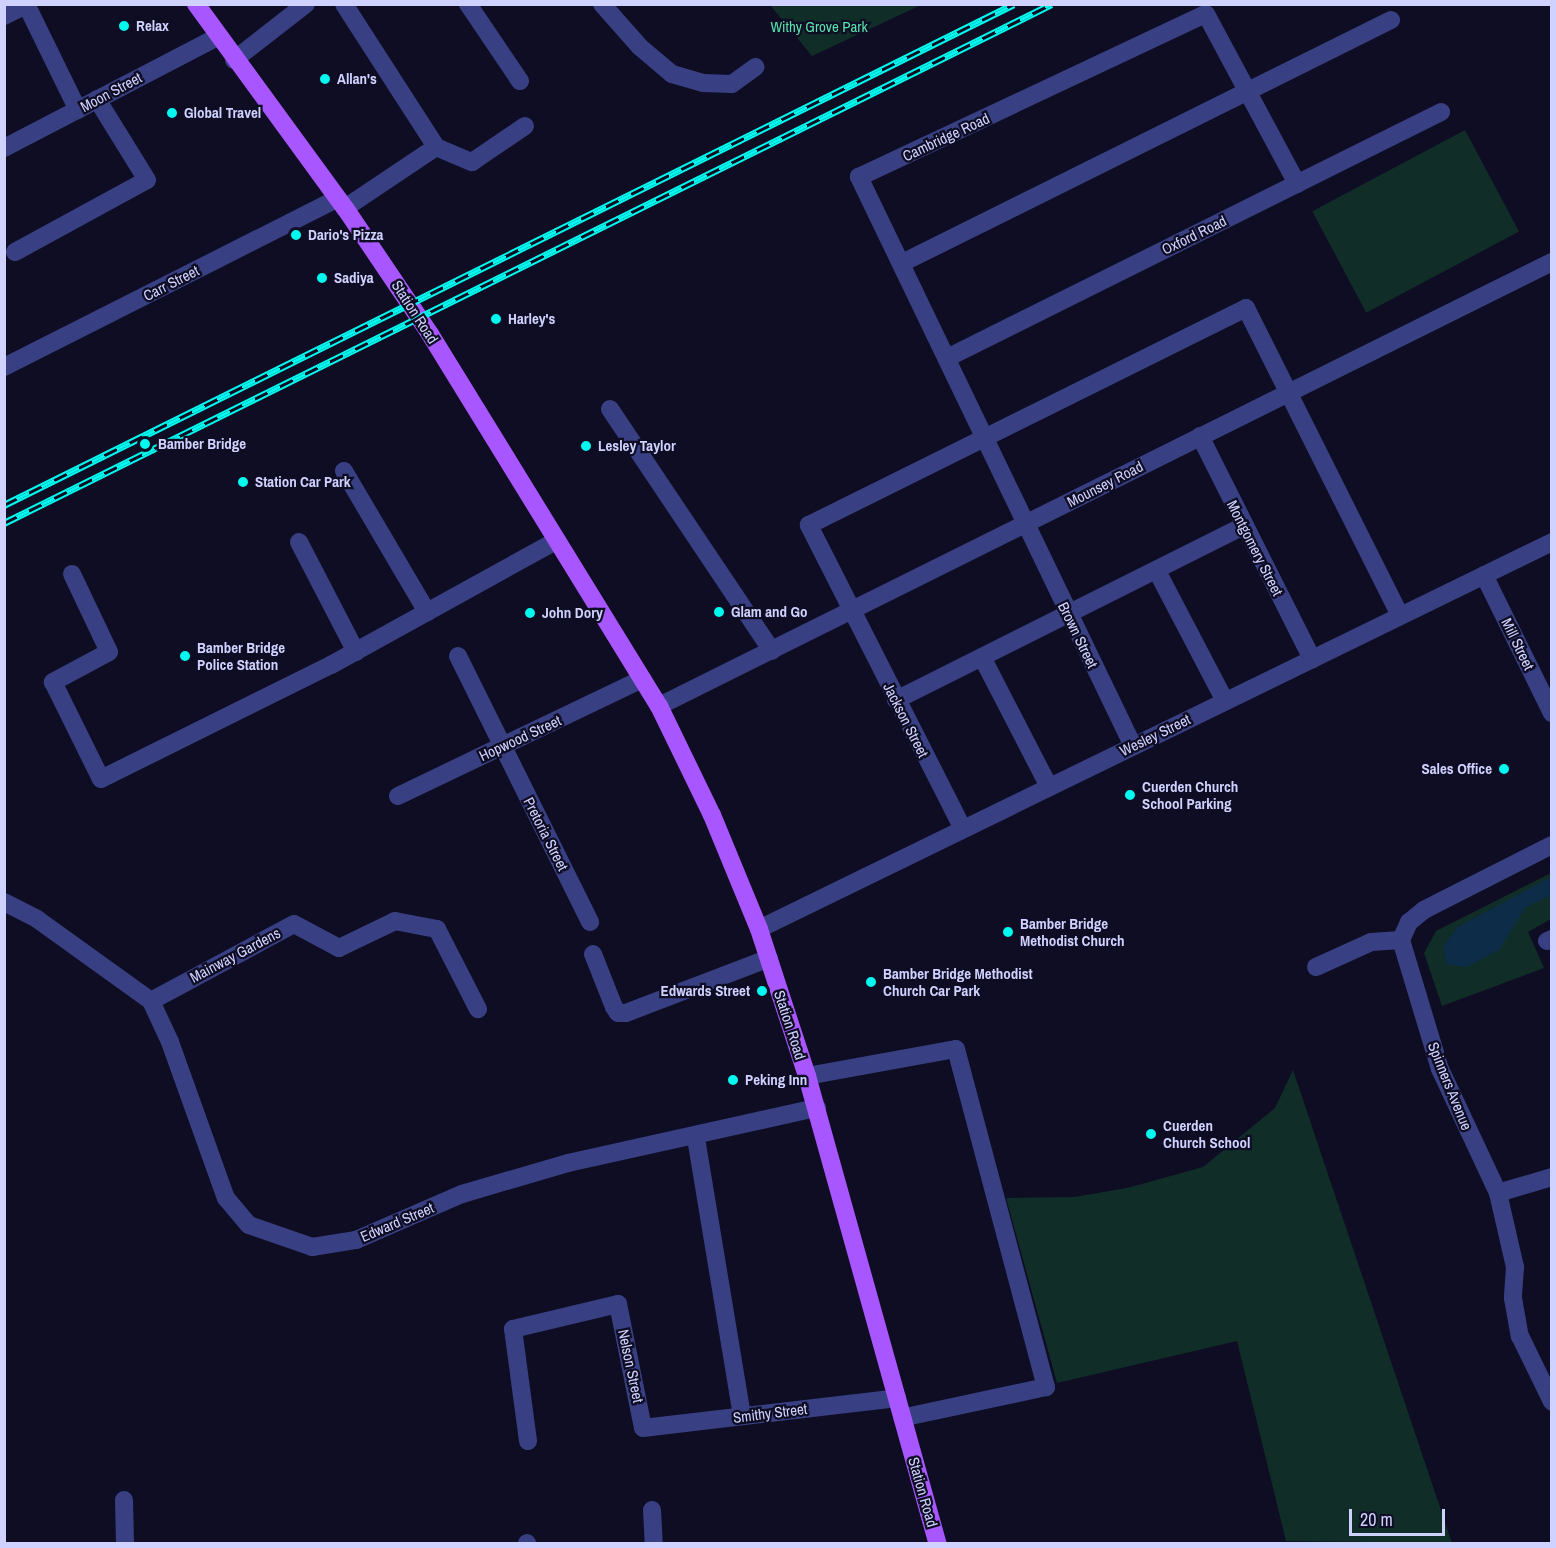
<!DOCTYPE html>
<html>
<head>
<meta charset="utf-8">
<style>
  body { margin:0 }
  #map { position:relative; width:1556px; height:1548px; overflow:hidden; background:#0e0d23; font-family:"Archivo Narrow",sans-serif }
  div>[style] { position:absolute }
  .green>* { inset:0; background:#102d28; transform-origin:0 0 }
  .water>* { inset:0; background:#0c2c48 }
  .minor>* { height:18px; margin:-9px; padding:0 9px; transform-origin:9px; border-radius:9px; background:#384083 }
  .major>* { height:18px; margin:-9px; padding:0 9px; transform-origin:9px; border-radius:9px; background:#a856ff }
  .rail>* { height:7px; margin-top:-3.5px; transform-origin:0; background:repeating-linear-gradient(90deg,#0e0d23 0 14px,#00faef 0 28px); box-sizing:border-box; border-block:2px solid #00faef }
  .dots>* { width:16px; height:16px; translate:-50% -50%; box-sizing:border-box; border:3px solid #0e0d23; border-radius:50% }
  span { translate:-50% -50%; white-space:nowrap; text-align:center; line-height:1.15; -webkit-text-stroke:4.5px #0e0d23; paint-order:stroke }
  .poi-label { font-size:15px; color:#cfd1ff; font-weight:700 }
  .left { translate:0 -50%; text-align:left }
  .right { translate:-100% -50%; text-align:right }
  .park-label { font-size:15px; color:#59e1ac }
  .street-label { font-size:15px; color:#cfd1ff }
  .frame { position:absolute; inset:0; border:6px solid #cfd1ff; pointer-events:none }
  .scale { position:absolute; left:1349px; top:1509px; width:96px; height:27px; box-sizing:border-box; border:3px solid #cfd1ff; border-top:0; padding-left:8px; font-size:18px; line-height:21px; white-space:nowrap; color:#cfd1ff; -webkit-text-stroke:4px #0e0d23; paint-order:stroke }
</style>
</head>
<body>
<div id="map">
  <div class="green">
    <div style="clip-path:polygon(770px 5px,921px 5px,812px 56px)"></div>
    <div style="left:1465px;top:130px;width:115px;height:173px;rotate:62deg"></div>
    <div style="clip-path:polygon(1551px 873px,1551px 919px,1528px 932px,1544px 968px,1442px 1006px,1424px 953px,1436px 931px)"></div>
    <div style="clip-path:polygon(1293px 1070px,1452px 1543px,1286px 1541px,1237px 1341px,1057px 1383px,1006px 1198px,1074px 1197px,1127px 1188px,1203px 1167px,1275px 1108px)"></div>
  </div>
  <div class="water">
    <div style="clip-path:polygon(1551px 877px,1551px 895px,1525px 908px,1499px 950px,1466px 967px,1446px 964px,1443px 946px,1458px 927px)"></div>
  </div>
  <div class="minor">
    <div style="left:26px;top:4px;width:118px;rotate:63.9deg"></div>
    <div style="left:344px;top:4px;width:170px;rotate:57.2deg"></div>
    <div style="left:436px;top:147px;width:39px;rotate:23deg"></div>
    <div style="left:472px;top:162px;width:64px;rotate:-34.2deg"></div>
    <div style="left:468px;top:4px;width:93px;rotate:56deg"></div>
    <div style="left:602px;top:4px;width:57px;rotate:48.5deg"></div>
    <div style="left:640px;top:47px;width:42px;rotate:40.2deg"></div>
    <div style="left:672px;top:74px;width:32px;rotate:16deg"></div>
    <div style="left:703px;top:83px;width:29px;rotate:2deg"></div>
    <div style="left:732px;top:84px;width:29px;rotate:-36deg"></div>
    <div style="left:4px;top:16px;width:25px;rotate:-27deg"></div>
    <div style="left:234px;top:60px;width:91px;rotate:-37.9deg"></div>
    <div style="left:4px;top:148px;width:240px;rotate:-27.5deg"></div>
    <div style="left:345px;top:208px;width:110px;rotate:-33.8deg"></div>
    <div style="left:15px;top:252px;width:150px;rotate:-28.6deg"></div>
    <div style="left:147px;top:180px;width:95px;rotate:-121.7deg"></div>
    <div style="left:902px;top:263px;width:546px;rotate:-26.42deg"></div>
    <div style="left:947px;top:358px;width:552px;rotate:-26.47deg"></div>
    <div style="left:4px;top:367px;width:373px;rotate:-26.8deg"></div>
    <div style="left:610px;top:409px;width:291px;rotate:56.2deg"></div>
    <div style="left:1200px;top:436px;width:250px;rotate:63.3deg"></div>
    <div style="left:344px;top:471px;width:164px;rotate:59.5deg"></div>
    <div style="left:299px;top:542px;width:124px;rotate:62.6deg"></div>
    <div style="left:1157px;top:571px;width:147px;rotate:62.4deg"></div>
    <div style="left:72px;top:574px;width:86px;rotate:64.6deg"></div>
    <div style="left:109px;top:652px;width:64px;rotate:151.8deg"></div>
    <div style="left:53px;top:682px;width:108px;rotate:63.7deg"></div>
    <div style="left:101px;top:779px;width:257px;rotate:-26.4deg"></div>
    <div style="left:331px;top:665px;width:257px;rotate:-28.9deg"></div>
    <div style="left:1484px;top:575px;width:154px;rotate:63.8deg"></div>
    <div style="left:458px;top:656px;width:297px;rotate:63.6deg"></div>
    <div style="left:982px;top:657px;width:146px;rotate:62.7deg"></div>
    <div style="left:896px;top:700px;width:388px;rotate:-26.6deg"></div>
    <div style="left:659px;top:706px;width:997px;rotate:-26.44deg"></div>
    <div style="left:1133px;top:746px;width:632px;rotate:-115.71deg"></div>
    <div style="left:859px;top:177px;width:383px;rotate:-25.2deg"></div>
    <div style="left:1206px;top:14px;width:193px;rotate:61.8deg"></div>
    <div style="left:398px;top:796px;width:271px;rotate:-25.6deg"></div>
    <div style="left:963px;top:829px;width:341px;rotate:-116.9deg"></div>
    <div style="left:809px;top:525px;width:488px;rotate:-26.4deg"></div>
    <div style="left:1246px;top:308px;width:344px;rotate:63.4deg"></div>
    <div style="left:1552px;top:845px;width:144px;rotate:153.1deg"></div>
    <div style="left:1424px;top:910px;width:19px;rotate:141deg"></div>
    <div style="left:1409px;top:922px;width:20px;rotate:114deg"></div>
    <div style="left:1401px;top:940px;width:135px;rotate:73.2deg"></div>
    <div style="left:1440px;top:1069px;width:137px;rotate:64.9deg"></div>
    <div style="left:1498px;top:1193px;width:76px;rotate:77.1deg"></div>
    <div style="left:1515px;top:1267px;width:31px;rotate:94deg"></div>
    <div style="left:1513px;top:1298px;width:39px;rotate:80deg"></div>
    <div style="left:1520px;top:1336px;width:73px;rotate:64.1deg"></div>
    <div style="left:4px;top:902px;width:37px;rotate:27deg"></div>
    <div style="left:37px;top:919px;width:140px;rotate:35.7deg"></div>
    <div style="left:151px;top:1001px;width:45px;rotate:65.1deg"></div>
    <div style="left:170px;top:1042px;width:166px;rotate:70.3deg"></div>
    <div style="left:226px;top:1198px;width:35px;rotate:50deg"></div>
    <div style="left:249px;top:1225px;width:67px;rotate:19.2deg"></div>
    <div style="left:312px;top:1247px;width:45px;rotate:-9deg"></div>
    <div style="left:356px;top:1240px;width:116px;rotate:-23.5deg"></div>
    <div style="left:462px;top:1194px;width:110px;rotate:-16.3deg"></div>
    <div style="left:568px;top:1163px;width:255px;rotate:-12.5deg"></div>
    <div style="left:759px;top:929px;width:882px;rotate:-26.01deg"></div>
    <div style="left:1547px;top:941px;width:5px;rotate:-22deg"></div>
    <div style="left:593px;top:954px;width:57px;rotate:68.4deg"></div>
    <div style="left:614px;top:1007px;width:7px;rotate:56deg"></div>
    <div style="left:618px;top:1013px;width:8px"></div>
    <div style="left:626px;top:1013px;width:153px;rotate:-21deg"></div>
    <div style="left:1316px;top:967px;width:60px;rotate:-24.4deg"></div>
    <div style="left:1371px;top:942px;width:30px;rotate:-4deg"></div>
    <div style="left:151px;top:1001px;width:162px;rotate:-28.3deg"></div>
    <div style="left:294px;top:924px;width:51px;rotate:28.1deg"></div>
    <div style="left:339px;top:948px;width:62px;rotate:-25.7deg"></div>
    <div style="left:395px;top:921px;width:43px;rotate:10.8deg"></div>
    <div style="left:437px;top:929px;width:90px;rotate:62.9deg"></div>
    <div style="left:807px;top:1076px;width:151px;rotate:-10.3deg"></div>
    <div style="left:956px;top:1049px;width:350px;rotate:75.1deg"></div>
    <div style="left:1046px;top:1387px;width:147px;rotate:167.9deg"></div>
    <div style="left:696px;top:1138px;width:282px;rotate:80.6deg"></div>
    <div style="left:1498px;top:1193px;width:56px;rotate:-16.5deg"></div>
    <div style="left:528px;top:1441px;width:113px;rotate:-97.6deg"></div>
    <div style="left:513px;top:1329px;width:108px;rotate:-13.4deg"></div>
    <div style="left:618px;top:1304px;width:126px;rotate:78.6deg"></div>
    <div style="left:643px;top:1428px;width:256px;rotate:-6.7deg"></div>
    <div style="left:124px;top:1500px;width:44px;rotate:88.7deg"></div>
    <div style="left:652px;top:1510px;width:34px;rotate:87deg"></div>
    <div style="left:527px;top:1543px;width:1px;rotate:90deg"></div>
  </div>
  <div class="major">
    <div style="left:196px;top:4px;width:253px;rotate:53.9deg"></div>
    <div style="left:345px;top:208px;width:152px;rotate:56deg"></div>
    <div style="left:430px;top:334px;width:437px;rotate:58.4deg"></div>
    <div style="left:659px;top:706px;width:121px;rotate:64.1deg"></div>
    <div style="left:712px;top:815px;width:123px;rotate:67.6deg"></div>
    <div style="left:759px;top:929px;width:155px;rotate:71.9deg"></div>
    <div style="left:807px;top:1076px;width:486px;rotate:74.4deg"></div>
  </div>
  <div class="rail">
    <div style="left:4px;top:505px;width:1127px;rotate:-26.38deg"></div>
    <div style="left:4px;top:523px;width:1169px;rotate:-26.35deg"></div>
  </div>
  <div class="dots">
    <div style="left:124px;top:26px;background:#00faef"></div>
    <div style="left:325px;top:79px;background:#00faef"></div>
    <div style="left:172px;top:113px;background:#00faef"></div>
    <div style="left:296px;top:235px;background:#00faef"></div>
    <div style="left:322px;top:278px;background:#00faef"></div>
    <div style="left:496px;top:319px;background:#00faef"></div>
    <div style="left:145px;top:444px;background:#00faef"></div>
    <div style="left:586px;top:446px;background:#00faef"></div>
    <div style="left:243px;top:482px;background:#00faef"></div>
    <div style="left:719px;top:612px;background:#00faef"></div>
    <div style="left:530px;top:613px;background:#00faef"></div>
    <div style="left:185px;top:656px;background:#00faef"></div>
    <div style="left:1504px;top:769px;background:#00faef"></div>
    <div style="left:1130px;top:795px;background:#00faef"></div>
    <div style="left:1008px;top:932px;background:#00faef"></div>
    <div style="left:871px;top:982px;background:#00faef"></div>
    <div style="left:762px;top:991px;background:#00faef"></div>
    <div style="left:733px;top:1080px;background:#00faef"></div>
    <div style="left:1151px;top:1134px;background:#00faef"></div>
  </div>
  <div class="poi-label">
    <span class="left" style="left:136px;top:26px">Relax</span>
    <span class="left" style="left:337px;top:79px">Allan's</span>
    <span class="left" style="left:184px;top:113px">Global Travel</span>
    <span class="left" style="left:308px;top:235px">Dario's Pizza</span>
    <span class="left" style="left:334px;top:278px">Sadiya</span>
    <span class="left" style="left:508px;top:319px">Harley's</span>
    <span class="left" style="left:158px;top:444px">Bamber Bridge</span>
    <span class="left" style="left:598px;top:446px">Lesley Taylor</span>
    <span class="left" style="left:255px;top:482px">Station Car Park</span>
    <span class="left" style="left:731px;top:612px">Glam and Go</span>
    <span class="left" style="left:542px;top:613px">John Dory</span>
    <span class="left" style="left:197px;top:656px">Bamber Bridge<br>Police Station</span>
    <span class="right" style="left:1492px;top:769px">Sales Office</span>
    <span class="left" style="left:1142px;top:795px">Cuerden Church<br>School Parking</span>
    <span class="left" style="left:1020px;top:932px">Bamber Bridge<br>Methodist Church</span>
    <span class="left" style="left:883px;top:982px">Bamber Bridge Methodist<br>Church Car Park</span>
    <span class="right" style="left:750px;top:991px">Edwards Street</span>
    <span class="left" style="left:745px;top:1080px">Peking Inn</span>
    <span class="left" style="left:1163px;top:1134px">Cuerden<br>Church School</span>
  </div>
  <div class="park-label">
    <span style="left:819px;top:27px">Withy Grove Park</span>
  </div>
  <div class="street-label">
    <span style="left:111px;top:92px;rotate:-28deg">Moon Street</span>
    <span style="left:946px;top:137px;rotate:-25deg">Cambridge Road</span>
    <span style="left:1194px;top:235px;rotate:-26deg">Oxford Road</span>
    <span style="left:171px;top:283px;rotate:-27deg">Carr Street</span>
    <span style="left:415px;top:312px;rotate:57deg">Station Road</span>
    <span style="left:1105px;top:484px;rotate:-27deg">Mounsey Road</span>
    <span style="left:1255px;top:548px;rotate:63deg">Montgomery Street</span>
    <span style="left:1078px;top:635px;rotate:64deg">Brown Street</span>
    <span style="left:1518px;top:644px;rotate:64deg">Mill Street</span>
    <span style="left:906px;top:720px;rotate:63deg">Jackson Street</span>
    <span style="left:1155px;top:735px;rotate:-26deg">Wesley Street</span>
    <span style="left:520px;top:738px;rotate:-25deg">Hopwood Street</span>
    <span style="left:546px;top:834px;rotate:63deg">Pretoria Street</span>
    <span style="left:235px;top:955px;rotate:-28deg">Mainway Gardens</span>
    <span style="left:790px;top:1025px;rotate:72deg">Station Road</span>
    <span style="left:1450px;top:1086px;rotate:68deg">Spinners Avenue</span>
    <span style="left:397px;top:1222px;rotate:-23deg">Edward Street</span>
    <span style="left:631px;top:1366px;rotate:78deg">Nelson Street</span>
    <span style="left:770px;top:1413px;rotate:-7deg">Smithy Street</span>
    <span style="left:923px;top:1492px;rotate:74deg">Station Road</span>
  </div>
  <div class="frame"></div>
  <div class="scale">20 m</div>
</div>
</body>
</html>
